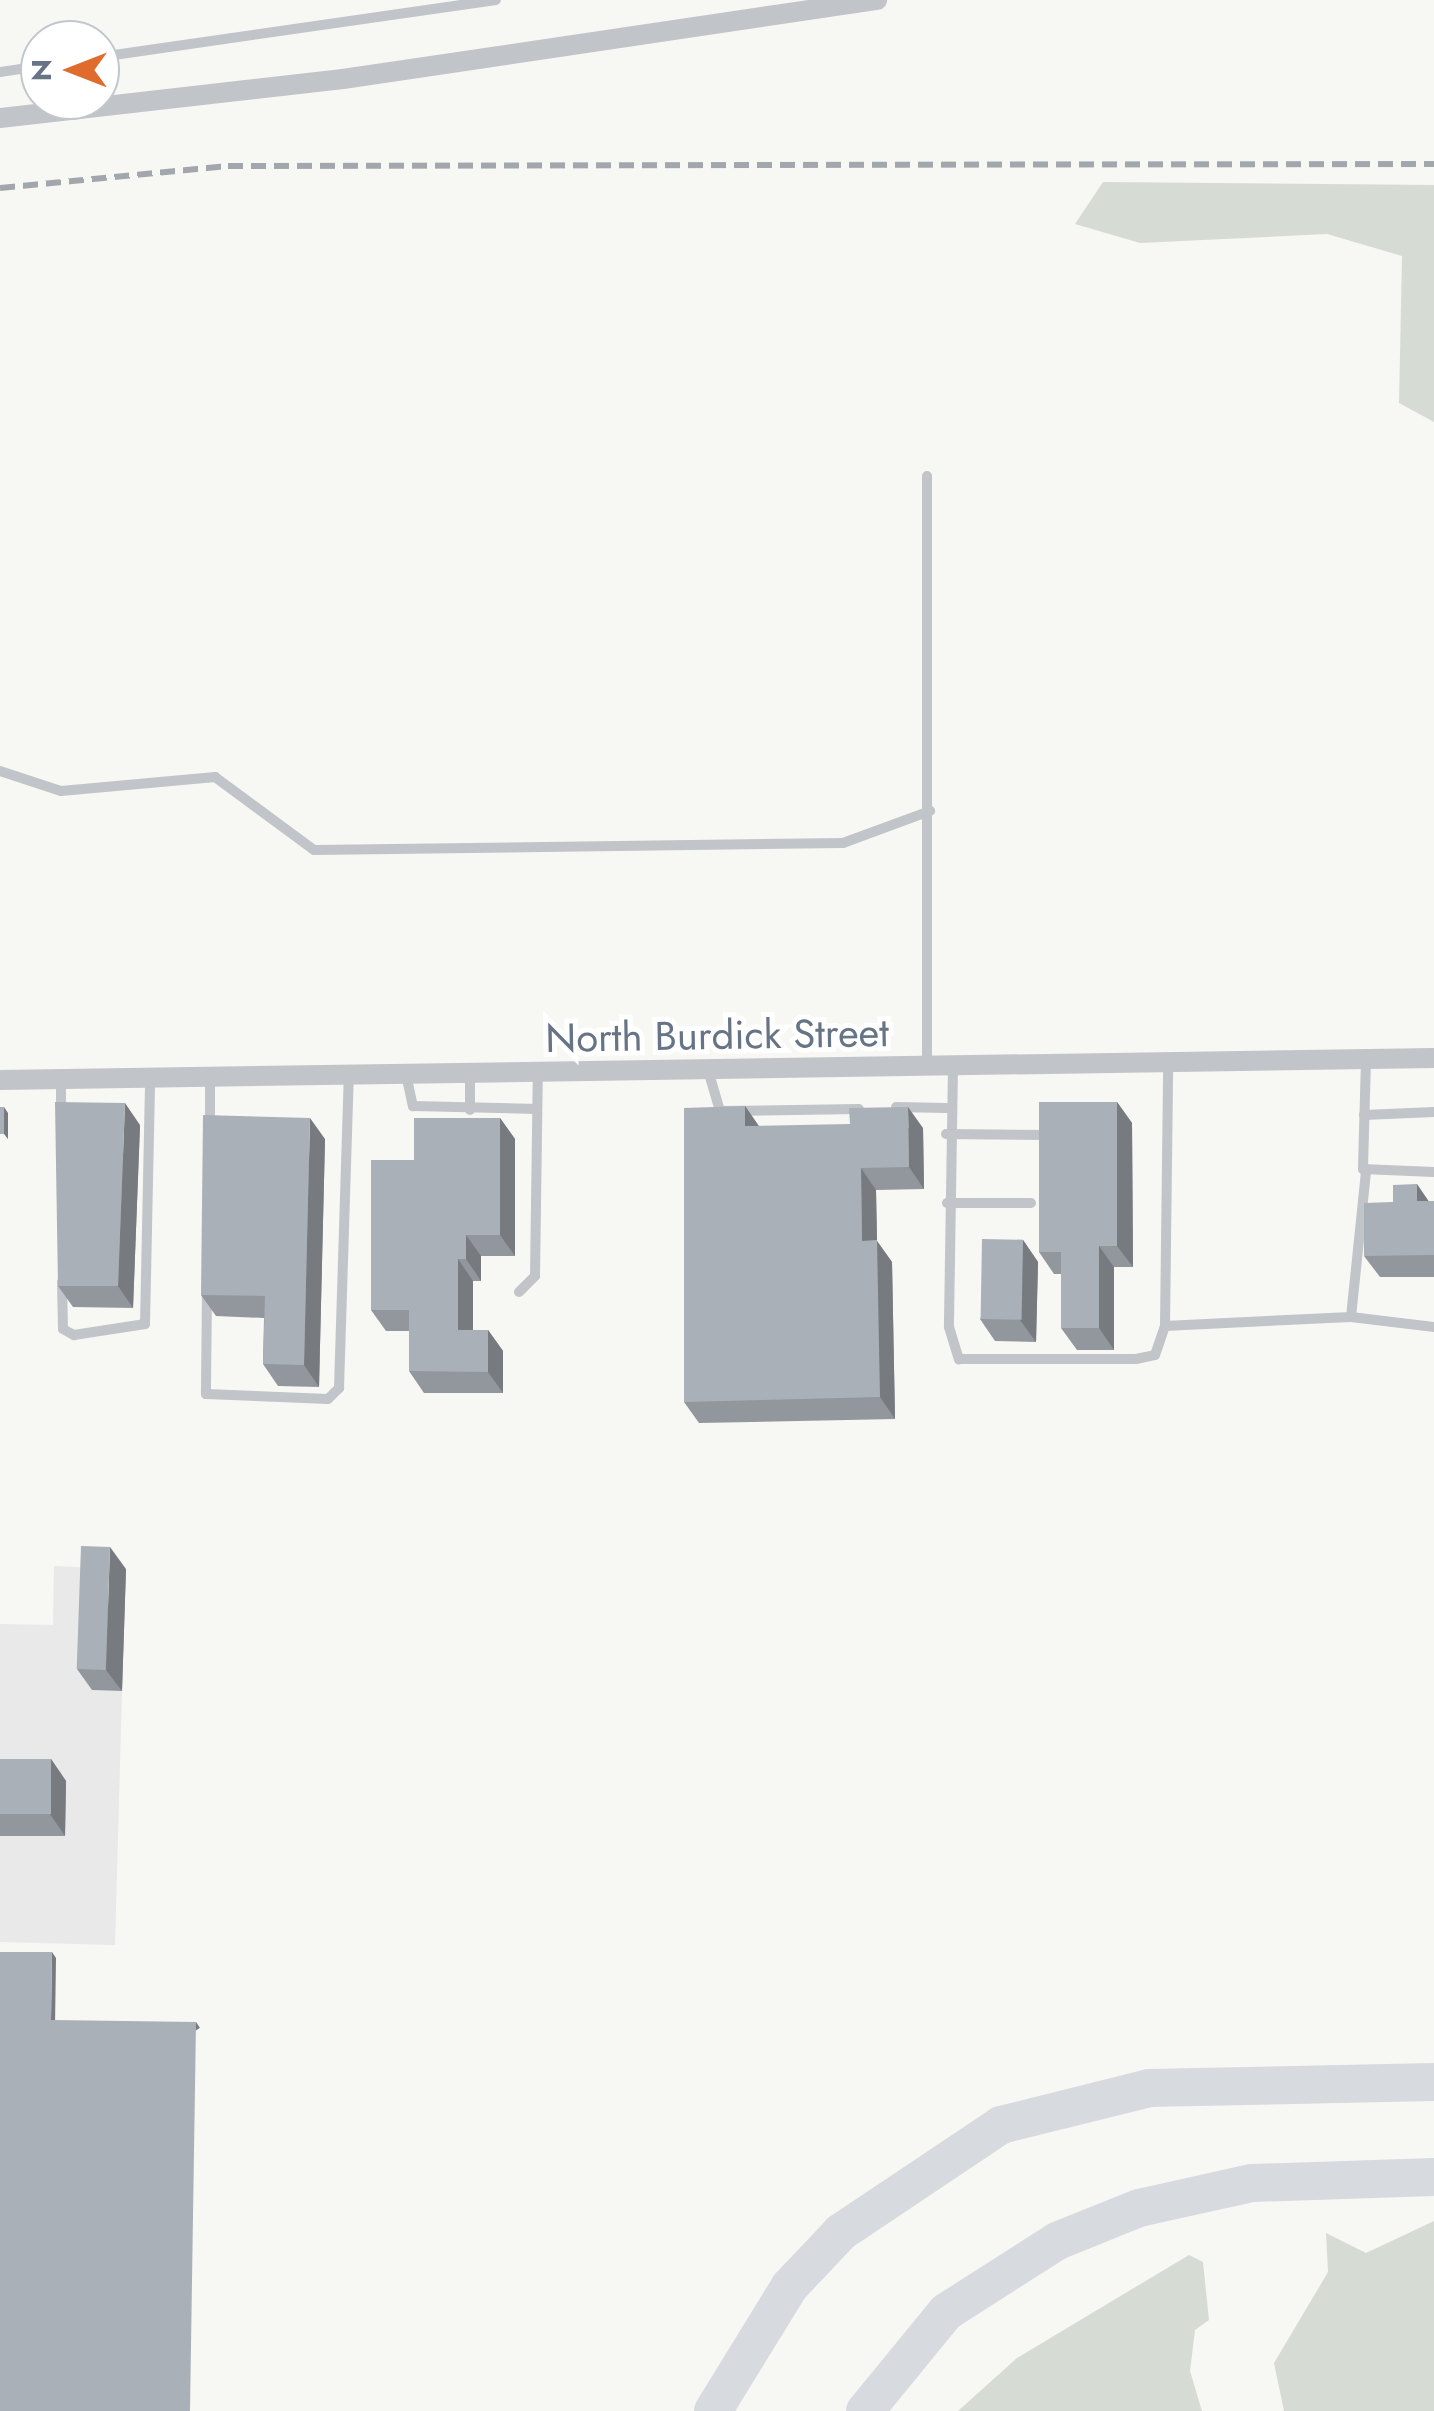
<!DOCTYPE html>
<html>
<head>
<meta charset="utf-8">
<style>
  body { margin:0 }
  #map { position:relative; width:1434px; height:2411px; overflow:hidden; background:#f7f7f4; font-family:Jost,sans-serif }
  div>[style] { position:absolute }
  .built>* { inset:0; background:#e8e9e8 }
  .green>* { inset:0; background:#d6dcd4 }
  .lane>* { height:10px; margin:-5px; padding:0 5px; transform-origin:5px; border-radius:5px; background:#c1c4c8 }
  .street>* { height:20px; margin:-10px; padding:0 10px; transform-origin:10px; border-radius:10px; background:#c1c4c8 }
  .highway>* { height:38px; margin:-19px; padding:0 19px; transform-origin:19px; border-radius:19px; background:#d7dadf }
  .rail>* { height:6px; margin-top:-3px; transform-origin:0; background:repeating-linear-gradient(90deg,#a2a7ae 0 15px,transparent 0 23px) }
  .wall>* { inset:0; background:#92979d }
  .shaded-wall>* { inset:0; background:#777b80; transform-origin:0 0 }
  .building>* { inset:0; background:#aab0b7; transform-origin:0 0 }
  span { translate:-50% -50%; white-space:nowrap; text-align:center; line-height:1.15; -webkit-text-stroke:10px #fff; paint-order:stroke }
  .street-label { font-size:40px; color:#677485 }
  .north { position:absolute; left:20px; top:20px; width:100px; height:100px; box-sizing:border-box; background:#fff; border:2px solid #c2c7ce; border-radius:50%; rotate:270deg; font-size:28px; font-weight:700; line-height:40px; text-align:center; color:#677485 }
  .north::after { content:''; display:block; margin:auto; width:35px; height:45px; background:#df6c2d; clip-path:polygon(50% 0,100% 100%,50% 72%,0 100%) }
</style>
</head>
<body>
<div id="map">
  <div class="built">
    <div style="clip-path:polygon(54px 1566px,96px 1568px,92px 1690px,122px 1691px,115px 1945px,0 1942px,0 1624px,53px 1625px)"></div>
  </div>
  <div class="green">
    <div style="clip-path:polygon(1103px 182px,1434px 185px,1434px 422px,1399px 403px,1402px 256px,1327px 234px,1140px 243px,1075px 224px)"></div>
    <div style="clip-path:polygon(1434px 2221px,1434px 2411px,1284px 2411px,1274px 2363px,1328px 2272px,1326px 2233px,1366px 2253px)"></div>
    <div style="clip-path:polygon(1189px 2255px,1203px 2262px,1209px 2320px,1195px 2330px,1190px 2371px,1202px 2411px,958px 2411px,1017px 2358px)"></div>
  </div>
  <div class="lane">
    <div style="left:100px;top:57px;width:400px;rotate:-8.2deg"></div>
    <div style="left:0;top:72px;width:40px;rotate:-8.5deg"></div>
    <div style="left:0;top:771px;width:64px;rotate:18.2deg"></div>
    <div style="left:61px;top:791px;width:155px;rotate:-5.2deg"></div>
    <div style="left:215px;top:777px;width:123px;rotate:36.4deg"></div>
    <div style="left:314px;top:850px;width:529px;rotate:-0.76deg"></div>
    <div style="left:843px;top:843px;width:93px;rotate:-20.2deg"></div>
    <div style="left:1366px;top:1060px;width:109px;rotate:91.6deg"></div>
    <div style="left:1363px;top:1169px;width:71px;rotate:2.4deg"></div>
    <div style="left:927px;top:1066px;width:590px;rotate:-90deg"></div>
    <div style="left:953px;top:1067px;width:260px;rotate:90.9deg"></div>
    <div style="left:949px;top:1327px;width:34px;rotate:73deg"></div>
    <div style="left:959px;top:1359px;width:177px"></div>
    <div style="left:1136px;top:1359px;width:19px;rotate:-12deg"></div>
    <div style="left:1155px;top:1355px;width:31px;rotate:-71deg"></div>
    <div style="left:1165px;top:1326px;width:262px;rotate:-89.3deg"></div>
    <div style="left:708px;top:1070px;width:43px;rotate:73.7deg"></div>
    <div style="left:720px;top:1111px;width:139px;rotate:-0.8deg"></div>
    <div style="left:470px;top:1073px;width:37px;rotate:90deg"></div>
    <div style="left:406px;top:1074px;width:33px;rotate:78deg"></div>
    <div style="left:413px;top:1106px;width:124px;rotate:1.4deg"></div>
    <div style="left:61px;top:1079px;width:36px;rotate:90deg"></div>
    <div style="left:896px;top:1107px;width:50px;rotate:1.1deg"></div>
    <div style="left:1364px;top:1115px;width:70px;rotate:-2.5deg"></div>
    <div style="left:210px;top:1124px;width:47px;rotate:-90deg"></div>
    <div style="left:946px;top:1134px;width:100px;rotate:0.6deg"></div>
    <div style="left:947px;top:1203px;width:84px"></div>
    <div style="left:62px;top:1282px;width:47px;rotate:88.8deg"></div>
    <div style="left:63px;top:1329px;width:13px;rotate:29deg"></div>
    <div style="left:74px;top:1335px;width:72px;rotate:-8.8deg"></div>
    <div style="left:145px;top:1324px;width:245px;rotate:-88.8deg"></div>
    <div style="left:207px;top:1291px;width:103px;rotate:90.6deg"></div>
    <div style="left:206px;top:1394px;width:122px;rotate:2.3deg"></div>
    <div style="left:328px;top:1399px;width:16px;rotate:-45deg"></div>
    <div style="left:339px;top:1388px;width:313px;rotate:-88.2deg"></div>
    <div style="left:519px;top:1292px;width:23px;rotate:-45deg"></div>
    <div style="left:535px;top:1276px;width:204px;rotate:-89.2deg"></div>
    <div style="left:1351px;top:1317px;width:84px;rotate:6.9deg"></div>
    <div style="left:1165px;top:1326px;width:186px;rotate:-2.8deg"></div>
    <div style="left:1351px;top:1317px;width:145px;rotate:-84.1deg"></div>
  </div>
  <div class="street">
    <div style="left:0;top:118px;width:345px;rotate:-6.5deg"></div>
    <div style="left:343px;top:79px;width:540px;rotate:-8.42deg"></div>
    <div style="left:0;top:1080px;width:1434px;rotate:-0.88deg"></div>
  </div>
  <div class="highway">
    <div style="left:713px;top:2411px;width:147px;rotate:-58.4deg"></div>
    <div style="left:790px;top:2286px;width:74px;rotate:-46.6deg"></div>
    <div style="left:841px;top:2232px;width:192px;rotate:-33.8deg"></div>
    <div style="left:1001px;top:2125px;width:153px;rotate:-14deg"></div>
    <div style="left:1149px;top:2088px;width:285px;rotate:-1.2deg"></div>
    <div style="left:865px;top:2411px;width:128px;rotate:-50.7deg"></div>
    <div style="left:946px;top:2312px;width:132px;rotate:-32.6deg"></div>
    <div style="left:1057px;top:2241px;width:88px;rotate:-21.9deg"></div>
    <div style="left:1139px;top:2208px;width:116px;rotate:-12.5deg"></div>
    <div style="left:1252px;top:2183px;width:182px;rotate:-1.9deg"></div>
  </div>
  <div class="rail">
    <div style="left:0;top:188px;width:229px;rotate:-5.5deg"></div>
    <div style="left:228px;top:166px;width:1206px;rotate:-0.1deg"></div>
  </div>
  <div class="wall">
    <div style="clip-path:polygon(1117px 1102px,1132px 1123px,1133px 1267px,1114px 1267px,1114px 1350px,1077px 1350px,1061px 1328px,1061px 1274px,1054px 1274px,1039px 1252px)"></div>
    <div style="clip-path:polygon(745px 1106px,759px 1126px,923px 1128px,924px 1189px,876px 1190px,877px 1241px,892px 1262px,895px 1419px,699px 1423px,684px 1402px)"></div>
    <div style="clip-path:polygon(500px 1118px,515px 1139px,515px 1256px,481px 1256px,481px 1281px,473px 1281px,473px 1330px,488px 1330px,503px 1351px,503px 1393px,424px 1393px,409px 1371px,409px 1331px,386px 1331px,371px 1310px)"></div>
    <div style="clip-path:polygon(140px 1125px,133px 1308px,73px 1307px,58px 1286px)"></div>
    <div style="clip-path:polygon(325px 1139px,319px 1387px,278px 1386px,263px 1364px,264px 1318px,216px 1316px,201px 1295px)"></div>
    <div style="clip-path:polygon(1429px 1201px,1434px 1201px,1434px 1277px,1380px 1277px,1364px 1256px)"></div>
    <div style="clip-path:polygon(1023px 1240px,1038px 1262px,1036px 1342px,995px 1341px,980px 1319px)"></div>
    <div style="clip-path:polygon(126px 1569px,122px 1691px,92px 1690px,77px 1669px)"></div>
    <div style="clip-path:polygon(0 1759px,51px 1759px,66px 1781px,65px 1836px,0 1836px)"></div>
  </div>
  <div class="shaded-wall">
    <div style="clip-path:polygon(1117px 1102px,1132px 1123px,1133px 1267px,1117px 1246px)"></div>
    <div style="clip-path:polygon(125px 1103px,140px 1125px,133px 1308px,118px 1286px)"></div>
    <div style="clip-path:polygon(745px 1106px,760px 1128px,745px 1126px)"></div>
    <div style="clip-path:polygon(4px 1107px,8px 1113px,8px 1139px,4px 1134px)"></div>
    <div style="clip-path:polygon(908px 1107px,923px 1128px,924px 1189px,909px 1167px)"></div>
    <div style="clip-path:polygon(310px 1118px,325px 1139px,319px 1387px,304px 1365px)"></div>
    <div style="clip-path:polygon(500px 1118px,515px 1139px,515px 1256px,500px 1235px)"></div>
    <div style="clip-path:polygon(861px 1168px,876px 1190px,877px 1241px,892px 1262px,895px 1419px,880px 1397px,862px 1241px)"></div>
    <div style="clip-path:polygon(1417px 1184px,1432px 1206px,1417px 1201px)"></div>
    <div style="clip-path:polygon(466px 1235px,481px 1256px,481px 1281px,466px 1259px)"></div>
    <div style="clip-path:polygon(1023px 1240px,1038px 1262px,1036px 1342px,1020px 1320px)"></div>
    <div style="clip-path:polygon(1099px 1246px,1114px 1267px,1114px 1350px,1099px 1328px)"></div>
    <div style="clip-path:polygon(458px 1259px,473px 1281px,473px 1351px,458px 1330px)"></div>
    <div style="clip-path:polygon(488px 1330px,503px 1351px,503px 1393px,488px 1372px)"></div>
    <div style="clip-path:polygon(110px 1547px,126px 1569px,122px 1691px,106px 1670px)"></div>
    <div style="clip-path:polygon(51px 1759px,66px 1781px,65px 1836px,50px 1814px)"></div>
    <div style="clip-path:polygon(52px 1952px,56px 1958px,55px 2026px,51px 2020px)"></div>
    <div style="left:196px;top:2022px;width:7px;height:389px;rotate:56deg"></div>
  </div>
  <div class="building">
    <div style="clip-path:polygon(55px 1102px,125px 1103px,118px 1286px,58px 1286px)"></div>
    <div style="clip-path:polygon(1039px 1102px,1117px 1102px,1117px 1246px,1099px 1246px,1099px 1328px,1061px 1328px,1061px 1252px,1039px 1252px)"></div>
    <div style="clip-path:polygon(745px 1106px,745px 1126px,850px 1124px,849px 1108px,908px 1107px,909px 1167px,861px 1168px,862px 1241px,877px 1240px,880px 1397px,684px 1402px,684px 1108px)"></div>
    <div style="left:0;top:1107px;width:4px;height:27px"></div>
    <div style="clip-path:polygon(203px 1115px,310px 1118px,304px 1365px,263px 1364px,265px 1296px,201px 1295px)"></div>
    <div style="clip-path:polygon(414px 1118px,500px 1118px,500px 1235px,466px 1235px,466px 1259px,458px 1259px,458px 1330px,488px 1330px,488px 1372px,409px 1371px,409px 1310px,371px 1310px,371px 1160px,414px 1160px)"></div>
    <div style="clip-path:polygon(1417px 1184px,1417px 1201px,1434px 1201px,1434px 1255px,1364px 1256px,1364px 1203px,1393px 1202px,1393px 1185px)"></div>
    <div style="left:982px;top:1239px;width:41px;height:80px;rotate:1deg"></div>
    <div style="left:81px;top:1546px;width:29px;height:123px;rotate:2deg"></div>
    <div style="left:0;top:1759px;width:51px;height:55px"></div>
    <div style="clip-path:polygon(0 1952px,52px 1952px,51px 2020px,196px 2022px,190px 2411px,0 2411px)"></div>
  </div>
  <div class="street-label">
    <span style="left:717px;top:1035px;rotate:-1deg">North Burdick Street</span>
  </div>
  <div class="north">N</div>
</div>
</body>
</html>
